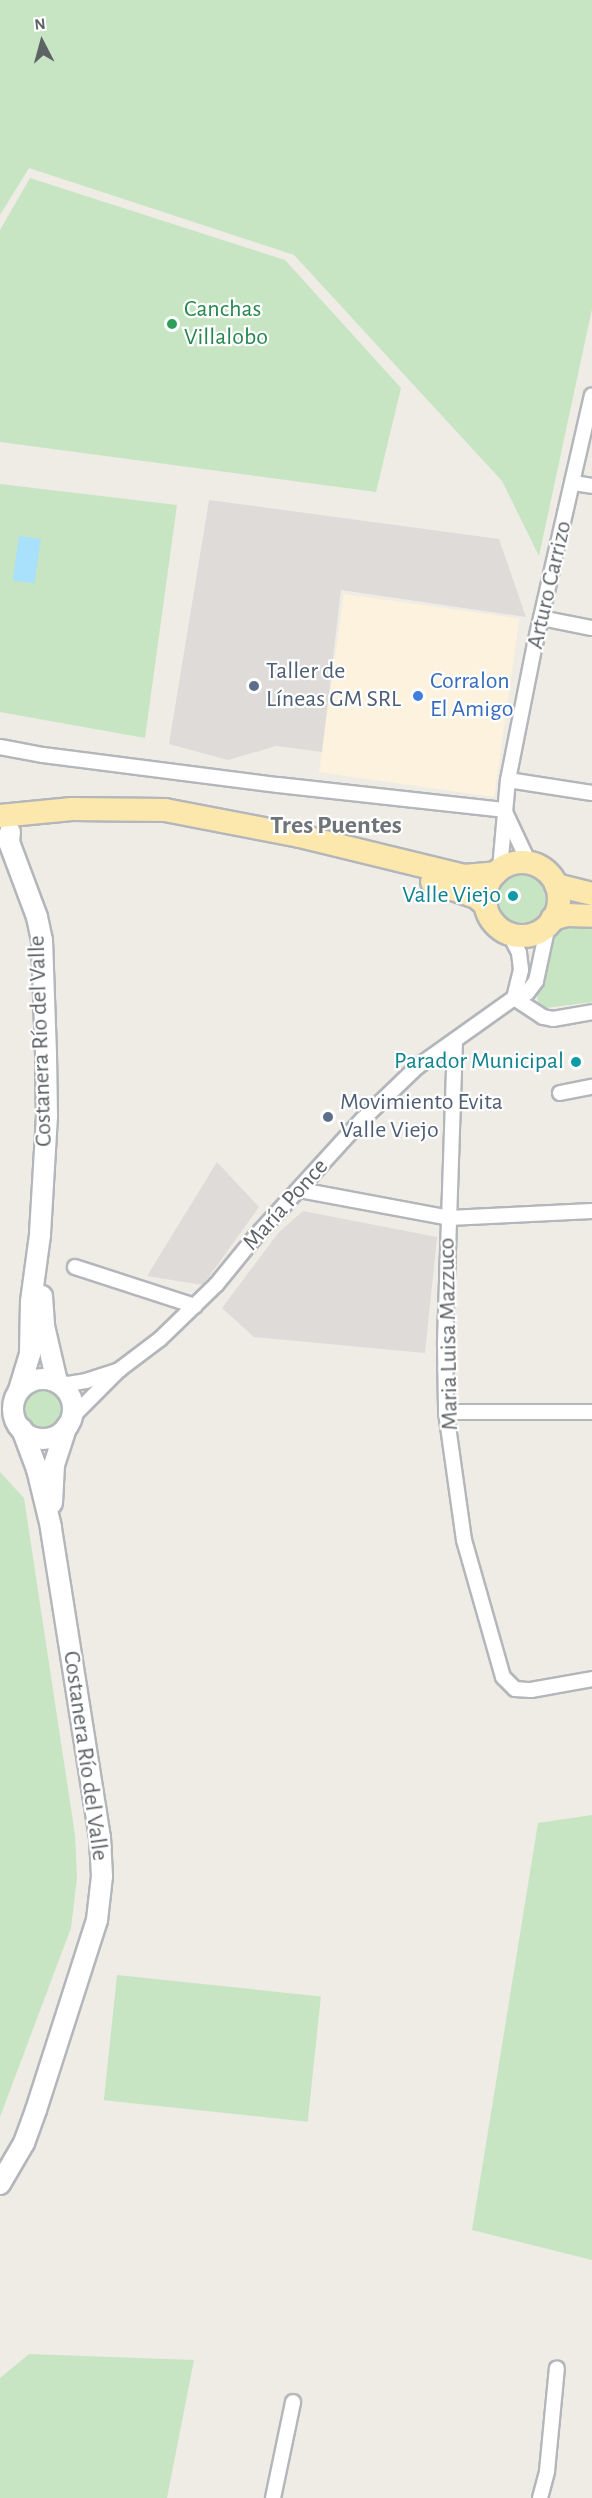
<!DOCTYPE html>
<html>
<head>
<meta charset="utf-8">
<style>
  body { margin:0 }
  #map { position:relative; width:592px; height:2498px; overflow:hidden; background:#efece6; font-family:"Alegreya Sans",sans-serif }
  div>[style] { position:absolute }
  .commercial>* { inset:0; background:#fdf2dd; transform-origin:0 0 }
  .industrial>* { inset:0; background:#dedbd8 }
  .green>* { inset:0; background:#c7e5c3; transform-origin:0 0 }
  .round { border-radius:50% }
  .water>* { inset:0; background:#a9e0fc; transform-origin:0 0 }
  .roads { filter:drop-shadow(2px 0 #b3b6ba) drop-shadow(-2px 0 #b3b6ba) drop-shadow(0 2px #b3b6ba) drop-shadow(0 -2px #b3b6ba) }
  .minor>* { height:14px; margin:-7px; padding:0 7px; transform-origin:7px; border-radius:7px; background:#fff }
  .secondary>* { height:20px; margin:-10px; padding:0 10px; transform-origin:10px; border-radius:10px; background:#fff }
  .secondary>.ring { margin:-10px; padding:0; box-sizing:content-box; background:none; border:20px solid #fff; border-radius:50% }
  .primary>* { height:22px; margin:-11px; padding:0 11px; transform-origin:11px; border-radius:11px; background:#fce7ad }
  .primary>.ring { margin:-11px; padding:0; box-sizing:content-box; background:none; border:22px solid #fce7ad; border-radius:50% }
  .dots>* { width:16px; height:16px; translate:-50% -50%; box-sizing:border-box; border:3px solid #fff; border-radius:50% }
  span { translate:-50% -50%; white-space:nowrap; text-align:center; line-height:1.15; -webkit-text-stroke:4.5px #fff; paint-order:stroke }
  .leisure-label { font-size:24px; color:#27864d }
  .left { translate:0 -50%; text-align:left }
  .street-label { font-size:24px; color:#5d6265 }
  .service-label { font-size:24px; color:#4e5e75 }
  .shop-label { font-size:24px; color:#366cbe }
  .culture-label { font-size:24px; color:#0d838f }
  .right { translate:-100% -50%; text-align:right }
  .neighbourhood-label { font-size:26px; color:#6e7477; font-weight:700 }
  .north { position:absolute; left:12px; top:12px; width:60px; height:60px; -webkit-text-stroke:4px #fff; paint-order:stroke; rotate:354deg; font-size:16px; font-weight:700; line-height:24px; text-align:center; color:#5d6265 }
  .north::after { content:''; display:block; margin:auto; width:21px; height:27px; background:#5d6265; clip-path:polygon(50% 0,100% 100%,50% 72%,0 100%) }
</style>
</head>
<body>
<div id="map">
  <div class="commercial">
    <div style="left:344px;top:594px;width:177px;height:180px;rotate:8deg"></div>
  </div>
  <div class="industrial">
    <div style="clip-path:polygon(209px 500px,499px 539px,526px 617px,341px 590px,322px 752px,276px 746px,228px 760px,169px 744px)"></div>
    <div style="clip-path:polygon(217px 1162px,259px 1207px,203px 1285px,147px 1276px)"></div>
    <div style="clip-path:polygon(303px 1211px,437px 1237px,425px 1353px,254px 1337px,222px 1308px,279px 1232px)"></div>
  </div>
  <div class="green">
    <div style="clip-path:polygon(0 0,592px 0,592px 309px,539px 556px,502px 481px,294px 255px,29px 168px,0 215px)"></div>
    <div style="clip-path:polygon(30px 178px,285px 260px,401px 388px,376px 492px,0 442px,0 230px)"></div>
    <div style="clip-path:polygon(0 484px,177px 505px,145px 738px,0 712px)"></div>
    <div class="round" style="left:495px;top:872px;width:54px;height:54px"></div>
    <div style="clip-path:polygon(592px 920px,592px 1002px,546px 1008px,538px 1002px,537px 995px,544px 979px,547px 943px,551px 932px,557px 924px)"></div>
    <div class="round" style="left:19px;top:1385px;width:48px;height:48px"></div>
    <div style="clip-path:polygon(0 1472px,24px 1498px,75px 1835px,77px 1878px,71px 1928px,0 2117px)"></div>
    <div style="clip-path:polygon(592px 1815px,592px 2260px,472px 2230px,538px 1823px)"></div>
    <div style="left:117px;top:1975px;width:205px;height:126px;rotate:6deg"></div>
    <div style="clip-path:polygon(29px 2354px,194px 2360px,167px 2498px,0 2498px,0 2378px)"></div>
  </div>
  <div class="water">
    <div style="left:19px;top:536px;width:22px;height:45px;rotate:8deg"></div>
  </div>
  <div class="roads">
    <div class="minor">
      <div style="left:574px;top:483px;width:18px;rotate:9deg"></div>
      <div style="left:541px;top:618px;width:52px;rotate:11.1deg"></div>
      <div style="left:0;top:747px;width:44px;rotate:10.5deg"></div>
      <div style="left:43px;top:755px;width:237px;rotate:7.3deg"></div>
      <div style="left:278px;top:785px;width:227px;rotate:6.3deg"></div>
      <div style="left:508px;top:780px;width:85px;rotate:8.8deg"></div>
      <div style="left:505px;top:812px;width:56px;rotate:64.8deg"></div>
      <div style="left:500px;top:869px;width:89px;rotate:-84.9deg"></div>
      <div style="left:508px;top:780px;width:139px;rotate:-78.8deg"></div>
      <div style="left:535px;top:644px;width:255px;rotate:-77.1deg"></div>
      <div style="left:509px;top:933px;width:22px;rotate:63deg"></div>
      <div style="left:519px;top:953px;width:17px;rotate:83deg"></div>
      <div style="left:521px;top:970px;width:29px;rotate:104deg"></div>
      <div style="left:514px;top:998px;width:35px;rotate:33deg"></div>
      <div style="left:543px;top:1017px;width:10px;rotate:11deg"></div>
      <div style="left:553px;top:1019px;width:40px;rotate:-10deg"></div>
      <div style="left:455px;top:1040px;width:305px;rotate:91.9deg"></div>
      <div style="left:445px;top:1345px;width:67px;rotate:89.1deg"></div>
      <div style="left:446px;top:1412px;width:129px;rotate:82deg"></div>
      <div style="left:464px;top:1540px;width:142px;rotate:74.1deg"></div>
      <div style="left:503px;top:1677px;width:17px;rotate:45deg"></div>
      <div style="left:515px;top:1689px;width:16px;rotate:4deg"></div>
      <div style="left:531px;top:1690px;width:62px;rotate:-10.2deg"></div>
      <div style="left:560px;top:1093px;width:33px;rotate:-11deg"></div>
      <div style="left:300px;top:1190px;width:152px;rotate:10.6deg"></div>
      <div style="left:449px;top:1218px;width:143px;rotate:-2.8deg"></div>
      <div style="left:75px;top:1267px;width:126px;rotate:18deg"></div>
      <div style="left:61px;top:1385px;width:25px;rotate:-9deg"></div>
      <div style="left:86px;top:1381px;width:35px;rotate:-18deg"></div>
      <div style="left:446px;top:1412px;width:146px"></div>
      <div style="left:71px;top:1418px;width:68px;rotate:-45deg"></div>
      <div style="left:119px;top:1370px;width:51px;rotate:-37.1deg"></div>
      <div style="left:160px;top:1339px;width:78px;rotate:-44deg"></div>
      <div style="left:216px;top:1285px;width:63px;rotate:-50.8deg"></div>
      <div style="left:256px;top:1236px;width:159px;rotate:-47.6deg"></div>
      <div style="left:363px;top:1119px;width:75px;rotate:-43.9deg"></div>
      <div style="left:417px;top:1067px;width:119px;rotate:-35.4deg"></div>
      <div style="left:514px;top:998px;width:14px;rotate:-21deg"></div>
      <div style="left:527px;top:993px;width:15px;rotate:-53deg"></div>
      <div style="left:536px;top:981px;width:57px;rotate:-77.9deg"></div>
      <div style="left:273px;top:2498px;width:98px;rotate:-78.2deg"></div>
      <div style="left:540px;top:2498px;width:28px;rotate:-75deg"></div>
      <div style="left:547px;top:2471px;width:103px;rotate:-84.5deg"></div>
    </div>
    <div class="secondary">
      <div style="left:10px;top:832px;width:10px;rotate:96deg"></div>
      <div style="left:9px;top:842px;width:80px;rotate:69.5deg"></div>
      <div style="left:37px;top:917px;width:24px;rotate:78deg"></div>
      <div style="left:42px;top:940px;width:114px;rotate:88deg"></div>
      <div style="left:46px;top:1054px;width:62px;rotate:89.1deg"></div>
      <div style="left:47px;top:1116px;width:119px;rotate:93.4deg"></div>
      <div style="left:40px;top:1235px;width:68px;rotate:97.7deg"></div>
      <div style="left:31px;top:1302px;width:52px;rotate:91.1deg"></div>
      <div style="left:30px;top:1354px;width:38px;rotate:107deg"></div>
      <div style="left:42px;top:1296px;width:30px;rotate:86deg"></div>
      <div style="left:44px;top:1326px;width:57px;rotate:76.9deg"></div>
      <div class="ring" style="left:13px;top:1379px;width:40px;height:40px"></div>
      <div style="left:52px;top:1503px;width:38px;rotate:-87deg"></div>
      <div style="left:54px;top:1465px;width:40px;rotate:-72deg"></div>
      <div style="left:0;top:2184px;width:48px;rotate:-59.7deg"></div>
      <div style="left:24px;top:2143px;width:35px;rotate:-70deg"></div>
      <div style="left:36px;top:2110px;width:200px;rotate:-72.2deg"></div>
      <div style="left:97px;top:1920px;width:44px;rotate:-83.5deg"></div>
      <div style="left:102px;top:1876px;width:38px;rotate:-93deg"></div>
      <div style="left:100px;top:1838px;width:315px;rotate:-99deg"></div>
      <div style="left:51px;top:1527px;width:60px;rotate:-103.6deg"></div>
      <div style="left:37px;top:1469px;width:43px;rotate:-110.6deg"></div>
    </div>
    <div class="primary">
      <div style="left:0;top:816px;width:72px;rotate:-5.6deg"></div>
      <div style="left:72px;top:809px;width:93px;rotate:0.6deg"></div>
      <div style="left:165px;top:810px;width:137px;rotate:10.9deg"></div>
      <div style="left:300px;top:836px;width:169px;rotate:13.7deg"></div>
      <div style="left:464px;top:876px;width:32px;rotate:-5deg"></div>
      <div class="ring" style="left:485px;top:862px;width:52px;height:52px"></div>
      <div style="left:432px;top:882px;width:46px;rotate:18.8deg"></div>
      <div style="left:476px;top:897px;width:13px;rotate:39deg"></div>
      <div style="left:556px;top:885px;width:37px;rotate:14deg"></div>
      <div style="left:552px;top:919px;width:16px;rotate:-15deg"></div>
      <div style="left:567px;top:915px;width:25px;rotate:2deg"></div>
    </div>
  </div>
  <div class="dots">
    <div style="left:172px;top:324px;background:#2e9e5b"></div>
    <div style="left:254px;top:686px;background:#5c6f8a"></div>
    <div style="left:418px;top:696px;background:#3f7fe0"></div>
    <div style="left:513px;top:896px;background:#0f9aa8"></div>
    <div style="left:576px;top:1062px;background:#0f9aa8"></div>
    <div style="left:328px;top:1117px;background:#5c6f8a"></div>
  </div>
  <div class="leisure-label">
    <span class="left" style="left:184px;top:324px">Canchas<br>Villalobo</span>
  </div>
  <div class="street-label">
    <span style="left:550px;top:585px;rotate:-77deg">Arturo Carrizo</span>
    <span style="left:41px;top:1041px;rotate:-92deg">Costanera Río del Valle</span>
    <span style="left:286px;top:1205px;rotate:-48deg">María Ponce</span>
    <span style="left:449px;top:1334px;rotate:-91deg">Maria Luisa Mazzuco</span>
    <span style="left:85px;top:1756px;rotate:82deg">Costanera Río del Valle</span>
  </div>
  <div class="service-label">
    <span class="left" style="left:266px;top:686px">Taller de<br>Líneas GM SRL</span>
    <span class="left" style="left:340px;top:1117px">Movimiento Evita<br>Valle Viejo</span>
  </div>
  <div class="shop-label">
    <span class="left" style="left:430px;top:696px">Corralon<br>El Amigo</span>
  </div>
  <div class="culture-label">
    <span class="right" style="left:501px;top:896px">Valle Viejo</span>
    <span class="right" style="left:564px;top:1062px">Parador Municipal</span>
  </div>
  <div class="neighbourhood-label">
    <span style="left:336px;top:826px">Tres Puentes</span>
  </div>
  <div class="north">N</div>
</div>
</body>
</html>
